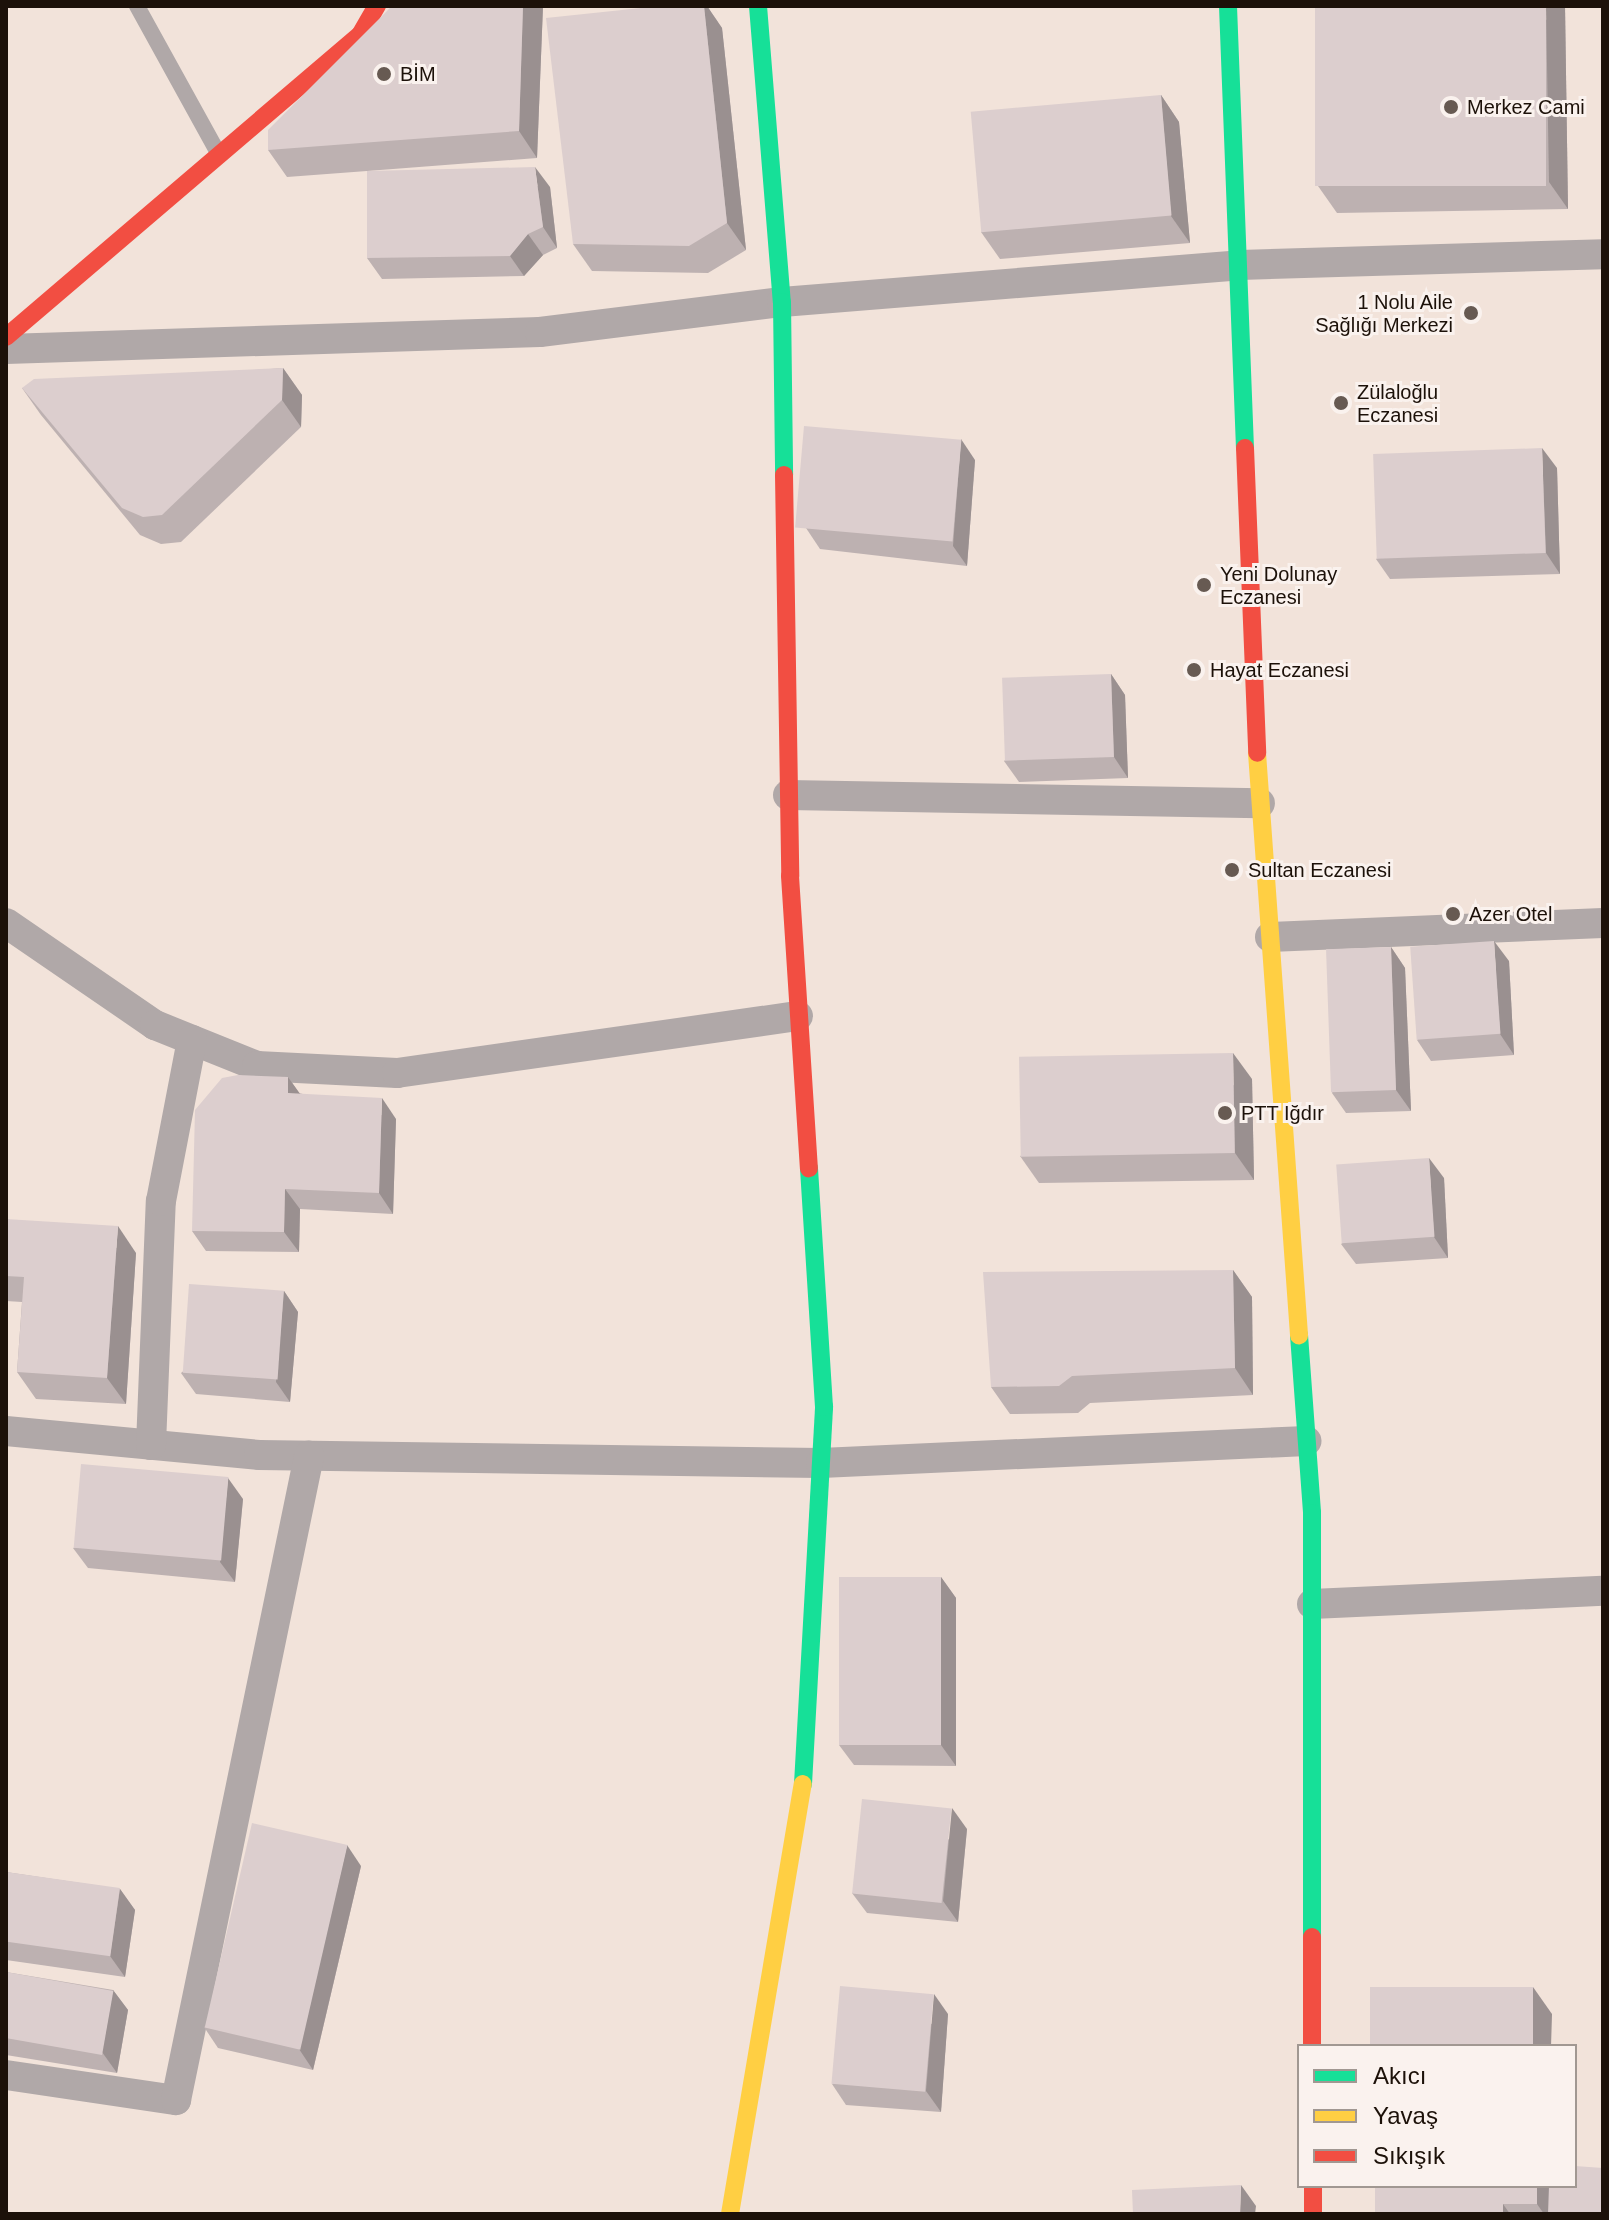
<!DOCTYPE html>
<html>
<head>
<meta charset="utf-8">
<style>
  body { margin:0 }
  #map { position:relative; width:1609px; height:2220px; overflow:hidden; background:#f2e3da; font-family:Arial,sans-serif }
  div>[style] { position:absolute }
  .lane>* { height:16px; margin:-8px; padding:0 8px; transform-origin:8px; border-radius:8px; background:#b0a8a8 }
  .street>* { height:30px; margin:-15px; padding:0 15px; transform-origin:15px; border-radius:15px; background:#b0a8a8 }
  .fast>* { height:18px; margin:-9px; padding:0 9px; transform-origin:9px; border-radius:9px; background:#16e098 }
  .slow>* { height:18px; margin:-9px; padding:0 9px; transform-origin:9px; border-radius:9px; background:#ffcf43 }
  .jam>* { height:18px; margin:-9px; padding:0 9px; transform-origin:9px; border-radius:9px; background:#f24e42 }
  .wall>* { inset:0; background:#bdb1b1 }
  .shaded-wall>* { inset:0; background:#9a9090 }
  .building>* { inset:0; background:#dccece; transform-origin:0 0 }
  .dots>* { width:22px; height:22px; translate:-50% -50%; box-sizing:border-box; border:4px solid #faf2ee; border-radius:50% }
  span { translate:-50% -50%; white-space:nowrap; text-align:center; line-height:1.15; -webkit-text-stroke:6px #faf2ee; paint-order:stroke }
  .poi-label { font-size:20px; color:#1c1109 }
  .left { translate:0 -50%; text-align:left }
  .right { translate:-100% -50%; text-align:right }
  .frame { position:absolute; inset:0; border:8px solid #1c1109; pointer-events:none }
  .legend { position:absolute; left:1297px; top:2044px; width:280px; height:144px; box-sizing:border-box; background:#faf2ee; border:2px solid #a19892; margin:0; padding:10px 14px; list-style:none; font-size:24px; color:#1c1109 }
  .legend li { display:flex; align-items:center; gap:16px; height:40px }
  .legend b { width:40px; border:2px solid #a19892 }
</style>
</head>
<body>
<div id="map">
  <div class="lane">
    <div style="left:137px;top:6px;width:168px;rotate:61.1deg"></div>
  </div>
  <div class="street">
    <div style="left:6px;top:349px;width:534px;rotate:-1.82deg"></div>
    <div style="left:540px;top:332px;width:244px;rotate:-7.1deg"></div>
    <div style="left:782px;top:302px;width:459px;rotate:-4.6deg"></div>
    <div style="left:1240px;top:265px;width:363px;rotate:-1.7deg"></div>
    <div style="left:788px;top:795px;width:472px;rotate:1deg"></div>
    <div style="left:6px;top:923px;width:181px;rotate:34.4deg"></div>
    <div style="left:155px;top:1025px;width:110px;rotate:21.9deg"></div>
    <div style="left:257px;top:1066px;width:140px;rotate:2.9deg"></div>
    <div style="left:397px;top:1073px;width:405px;rotate:-8.1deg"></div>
    <div style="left:1270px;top:937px;width:333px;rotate:-2.4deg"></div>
    <div style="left:6px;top:1431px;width:254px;rotate:5.4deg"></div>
    <div style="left:259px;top:1455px;width:562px;rotate:0.82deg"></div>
    <div style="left:821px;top:1463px;width:486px;rotate:-2.6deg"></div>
    <div style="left:151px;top:1445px;width:244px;rotate:-87.7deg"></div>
    <div style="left:161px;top:1201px;width:164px;rotate:-79.1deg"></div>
    <div style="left:1312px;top:1604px;width:291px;rotate:-2.6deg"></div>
    <div style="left:6px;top:2075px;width:172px;rotate:8.4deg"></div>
    <div style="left:176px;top:2100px;width:658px;rotate:-78.33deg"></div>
  </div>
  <div class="fast">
    <div style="left:758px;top:6px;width:297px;rotate:85.4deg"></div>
    <div style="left:782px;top:302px;width:173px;rotate:89.3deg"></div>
    <div style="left:1228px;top:6px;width:442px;rotate:87.8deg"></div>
    <div style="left:1299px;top:1335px;width:178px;rotate:85.8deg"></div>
    <div style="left:1312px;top:1513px;width:424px;rotate:90deg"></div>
    <div style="left:803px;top:1784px;width:378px;rotate:-86.8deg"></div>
    <div style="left:824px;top:1407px;width:239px;rotate:-93.6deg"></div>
  </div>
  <div class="slow">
    <div style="left:1257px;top:753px;width:584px;rotate:85.87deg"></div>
    <div style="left:730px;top:2214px;width:436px;rotate:-80.4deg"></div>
  </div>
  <div class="jam">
    <div style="left:6px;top:337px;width:465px;rotate:-40.5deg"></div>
    <div style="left:360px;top:35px;width:34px;rotate:-60deg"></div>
    <div style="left:1245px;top:448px;width:305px;rotate:87.7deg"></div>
    <div style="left:784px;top:475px;width:401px;rotate:89.1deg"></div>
    <div style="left:790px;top:876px;width:293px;rotate:86.3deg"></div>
    <div style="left:1312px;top:1937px;width:109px;rotate:90deg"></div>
    <div style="left:1313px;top:2186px;width:28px;rotate:90deg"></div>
  </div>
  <div class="wall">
    <div style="clip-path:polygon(392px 6px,543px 6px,537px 158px,367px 171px,550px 187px,557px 248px,543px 255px,524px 276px,382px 279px,367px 258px,367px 171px,287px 177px,268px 150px)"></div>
    <div style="clip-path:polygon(660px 6px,707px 6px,722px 28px,746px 250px,708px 273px,592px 271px,573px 244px)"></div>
    <div style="clip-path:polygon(1565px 6px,1568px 209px,1337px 213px,1318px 186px)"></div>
    <div style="clip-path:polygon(1161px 95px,1179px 122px,1190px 243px,1000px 259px,981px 232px)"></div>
    <div style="clip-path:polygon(283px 368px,302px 395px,301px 427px,181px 542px,161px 544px,140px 535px,41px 415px,22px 388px)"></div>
    <div style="clip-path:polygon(975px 460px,967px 566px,820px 549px,806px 528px)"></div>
    <div style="clip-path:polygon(1557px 468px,1560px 574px,1390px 579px,1376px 559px)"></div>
    <div style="clip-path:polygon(1111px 674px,1125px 695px,1128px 778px,1019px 782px,1004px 761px)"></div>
    <div style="clip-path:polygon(1391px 947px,1405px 968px,1411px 1111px,1346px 1113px,1332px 1093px)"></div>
    <div style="clip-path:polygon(1509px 961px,1514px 1055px,1431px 1061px,1417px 1040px)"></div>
    <div style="clip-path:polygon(288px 1077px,299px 1093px,396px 1119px,393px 1214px,300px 1209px,299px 1252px,206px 1251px,192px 1231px)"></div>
    <div style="clip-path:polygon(1252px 1079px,1254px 1180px,1039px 1183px,1020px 1156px)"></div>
    <div style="clip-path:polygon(1444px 1178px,1448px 1258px,1356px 1264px,1341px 1244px)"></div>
    <div style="clip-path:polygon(6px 1219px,136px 1253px,126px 1404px,36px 1399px,17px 1372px,22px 1302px,6px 1301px)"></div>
    <div style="clip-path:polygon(1233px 1270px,1252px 1297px,1253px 1395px,1090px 1403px,1078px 1413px,1010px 1414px,991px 1387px)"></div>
    <div style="clip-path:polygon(284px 1291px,298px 1312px,290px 1402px,196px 1394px,181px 1373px)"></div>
    <div style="clip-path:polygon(243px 1499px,235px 1582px,88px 1568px,73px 1548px)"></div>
    <div style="clip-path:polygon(941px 1577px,956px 1598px,956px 1766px,854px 1765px,839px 1745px)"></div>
    <div style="clip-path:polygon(967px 1829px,958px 1922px,867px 1913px,852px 1893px)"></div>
    <div style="clip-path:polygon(361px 1866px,313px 2070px,218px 2048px,204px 2027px)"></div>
    <div style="clip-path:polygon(6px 1872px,120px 1889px,135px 1910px,125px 1977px,6px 1960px)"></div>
    <div style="clip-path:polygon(6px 1972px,113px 1990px,128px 2010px,117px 2073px,6px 2055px)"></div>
    <div style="clip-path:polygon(948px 2014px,941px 2112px,846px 2105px,832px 2084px)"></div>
    <div style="clip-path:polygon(1575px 2186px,1603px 2214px,1375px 2214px)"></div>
  </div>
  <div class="shaded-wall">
    <div style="clip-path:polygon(523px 6px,543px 6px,537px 158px,519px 131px)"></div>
    <div style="clip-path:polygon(704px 6px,707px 6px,722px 28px,746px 250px,727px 223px)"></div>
    <div style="clip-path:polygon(1546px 6px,1565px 6px,1568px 209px,1549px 182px)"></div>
    <div style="clip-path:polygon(1161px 95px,1179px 122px,1190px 243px,1171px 216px)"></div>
    <div style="clip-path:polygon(535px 167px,550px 187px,557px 248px,543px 227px)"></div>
    <div style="clip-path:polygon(528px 234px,543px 255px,524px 276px,510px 256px)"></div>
    <div style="clip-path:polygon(283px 368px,302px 395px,301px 427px,282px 400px)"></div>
    <div style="clip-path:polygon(961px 439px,975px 460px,967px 566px,953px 546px)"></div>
    <div style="clip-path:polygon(1542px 448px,1557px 468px,1560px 574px,1546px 553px)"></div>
    <div style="clip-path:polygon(1111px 674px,1125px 695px,1128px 778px,1114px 757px)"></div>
    <div style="clip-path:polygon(1494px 941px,1509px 961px,1514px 1055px,1500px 1034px)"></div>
    <div style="clip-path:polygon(1391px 947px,1405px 968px,1411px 1111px,1396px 1090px)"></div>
    <div style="clip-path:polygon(1233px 1053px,1252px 1079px,1254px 1180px,1235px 1153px)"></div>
    <div style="clip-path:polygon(288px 1077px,303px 1098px,288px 1093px)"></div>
    <div style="clip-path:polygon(382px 1098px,396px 1119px,393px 1214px,379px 1193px)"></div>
    <div style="clip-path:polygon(1429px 1158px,1444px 1178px,1448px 1258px,1434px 1237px)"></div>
    <div style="clip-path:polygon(285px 1189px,300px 1209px,299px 1252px,284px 1232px)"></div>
    <div style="clip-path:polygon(118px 1226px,136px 1253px,126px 1404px,107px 1378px)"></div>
    <div style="clip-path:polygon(1233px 1270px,1252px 1297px,1253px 1395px,1235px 1368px)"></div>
    <div style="clip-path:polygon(284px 1291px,298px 1312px,290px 1402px,276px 1382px)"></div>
    <div style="clip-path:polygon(228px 1478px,243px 1499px,235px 1582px,220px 1562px)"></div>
    <div style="clip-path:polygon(941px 1577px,956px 1598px,956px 1766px,941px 1745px)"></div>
    <div style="clip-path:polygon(952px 1808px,967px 1829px,958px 1922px,943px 1901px)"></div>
    <div style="clip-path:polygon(347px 1845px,361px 1866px,313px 2070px,299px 2049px)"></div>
    <div style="clip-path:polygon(120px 1889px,135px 1910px,125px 1977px,110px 1956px)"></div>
    <div style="clip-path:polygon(1533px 1987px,1552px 2014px,1551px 2046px,1533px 2046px)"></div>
    <div style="clip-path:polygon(113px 1990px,128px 2010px,117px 2073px,102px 2052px)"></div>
    <div style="clip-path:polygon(934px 1994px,948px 2014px,941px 2112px,926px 2091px)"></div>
    <div style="clip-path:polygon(1241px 2185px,1256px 2206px,1255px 2214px,1240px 2214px)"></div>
    <div style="clip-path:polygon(1537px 2186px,1551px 2186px,1551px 2214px,1544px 2214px,1537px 2204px)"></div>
    <div style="clip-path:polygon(1503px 2204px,1510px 2214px,1503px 2214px)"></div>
  </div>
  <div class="building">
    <div style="clip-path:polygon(392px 6px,523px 6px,519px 131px,268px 150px,268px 130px)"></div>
    <div style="clip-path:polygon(660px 6px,704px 6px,727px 223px,689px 246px,573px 244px,546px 18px)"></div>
    <div style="left:1315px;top:6px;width:231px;height:180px"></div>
    <div style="left:1161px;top:95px;width:121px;height:191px;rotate:85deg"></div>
    <div style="clip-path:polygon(535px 167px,543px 227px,528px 234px,510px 256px,367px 258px,367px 171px)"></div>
    <div style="clip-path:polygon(283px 368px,282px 400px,162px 515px,143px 517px,122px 508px,22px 388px,34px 379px)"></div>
    <div style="left:804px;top:426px;width:158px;height:102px;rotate:5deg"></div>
    <div style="left:1542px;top:448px;width:105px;height:169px;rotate:88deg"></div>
    <div style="left:1111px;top:674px;width:83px;height:109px;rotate:88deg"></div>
    <div style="left:1494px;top:941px;width:93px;height:84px;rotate:86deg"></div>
    <div style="left:1391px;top:947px;width:143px;height:65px;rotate:88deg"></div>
    <div style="left:1233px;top:1053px;width:100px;height:214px;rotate:89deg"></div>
    <div style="clip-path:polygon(238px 1075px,288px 1077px,288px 1093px,382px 1098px,379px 1193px,285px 1189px,284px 1232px,192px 1231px,195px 1110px,222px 1078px)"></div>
    <div style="left:1429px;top:1158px;width:79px;height:93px;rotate:86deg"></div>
    <div style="clip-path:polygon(6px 1219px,118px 1226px,107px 1378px,17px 1372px,24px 1277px,6px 1276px)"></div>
    <div style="clip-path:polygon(1233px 1270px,1235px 1368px,1072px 1376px,1059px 1386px,991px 1387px,983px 1272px)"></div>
    <div style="left:189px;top:1284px;width:95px;height:89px;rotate:4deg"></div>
    <div style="left:81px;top:1464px;width:148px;height:84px;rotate:5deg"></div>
    <div style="left:839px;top:1577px;width:102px;height:168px"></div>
    <div style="left:862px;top:1799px;width:90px;height:95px;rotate:6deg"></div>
    <div style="left:252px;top:1823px;width:98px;height:210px;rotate:13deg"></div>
    <div style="left:6px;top:1872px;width:115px;height:69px;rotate:8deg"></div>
    <div style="left:6px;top:1972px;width:109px;height:65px;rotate:10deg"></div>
    <div style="left:840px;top:1986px;width:94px;height:98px;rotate:5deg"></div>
    <div style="left:1533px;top:1987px;width:59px;height:163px;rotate:90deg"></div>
    <div style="clip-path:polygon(1601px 2006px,1603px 2006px,1603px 2031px)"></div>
    <div style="clip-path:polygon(1575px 2166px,1603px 2168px,1603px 2214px,1548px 2214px,1549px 2186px,1575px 2186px)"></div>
    <div style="clip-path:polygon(1241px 2185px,1240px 2214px,1133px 2214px,1132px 2190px)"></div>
    <div style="clip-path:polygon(1375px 2186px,1537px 2186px,1537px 2204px,1503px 2204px,1503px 2214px,1375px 2214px)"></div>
  </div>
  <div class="dots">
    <div style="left:384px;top:74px;background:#675a52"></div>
    <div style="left:1451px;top:107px;background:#675a52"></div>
    <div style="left:1471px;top:313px;background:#675a52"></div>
    <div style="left:1341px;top:403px;background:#675a52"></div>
    <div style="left:1204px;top:585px;background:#675a52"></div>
    <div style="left:1194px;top:670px;background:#675a52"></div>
    <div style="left:1232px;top:870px;background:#675a52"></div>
    <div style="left:1453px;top:914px;background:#675a52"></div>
    <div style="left:1225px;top:1113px;background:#675a52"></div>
  </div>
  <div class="poi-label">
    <span class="left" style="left:400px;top:74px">BİM</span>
    <span class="left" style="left:1467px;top:107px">Merkez Cami</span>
    <span class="right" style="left:1453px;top:314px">1 Nolu Aile<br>Sağlığı Merkezi</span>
    <span class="left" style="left:1357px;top:404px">Zülaloğlu<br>Eczanesi</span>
    <span class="left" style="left:1220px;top:586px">Yeni Dolunay<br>Eczanesi</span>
    <span class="left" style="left:1210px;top:670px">Hayat Eczanesi</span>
    <span class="left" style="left:1248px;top:870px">Sultan Eczanesi</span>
    <span class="left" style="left:1469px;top:914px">Azer Otel</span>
    <span class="left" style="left:1241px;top:1113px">PTT Iğdır</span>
  </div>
  <div class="frame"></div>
  <ul class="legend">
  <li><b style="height:10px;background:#16e098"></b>Akıcı</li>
  <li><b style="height:10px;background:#ffcf43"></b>Yavaş</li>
  <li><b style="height:10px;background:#f24e42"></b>Sıkışık</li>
  </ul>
</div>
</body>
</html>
